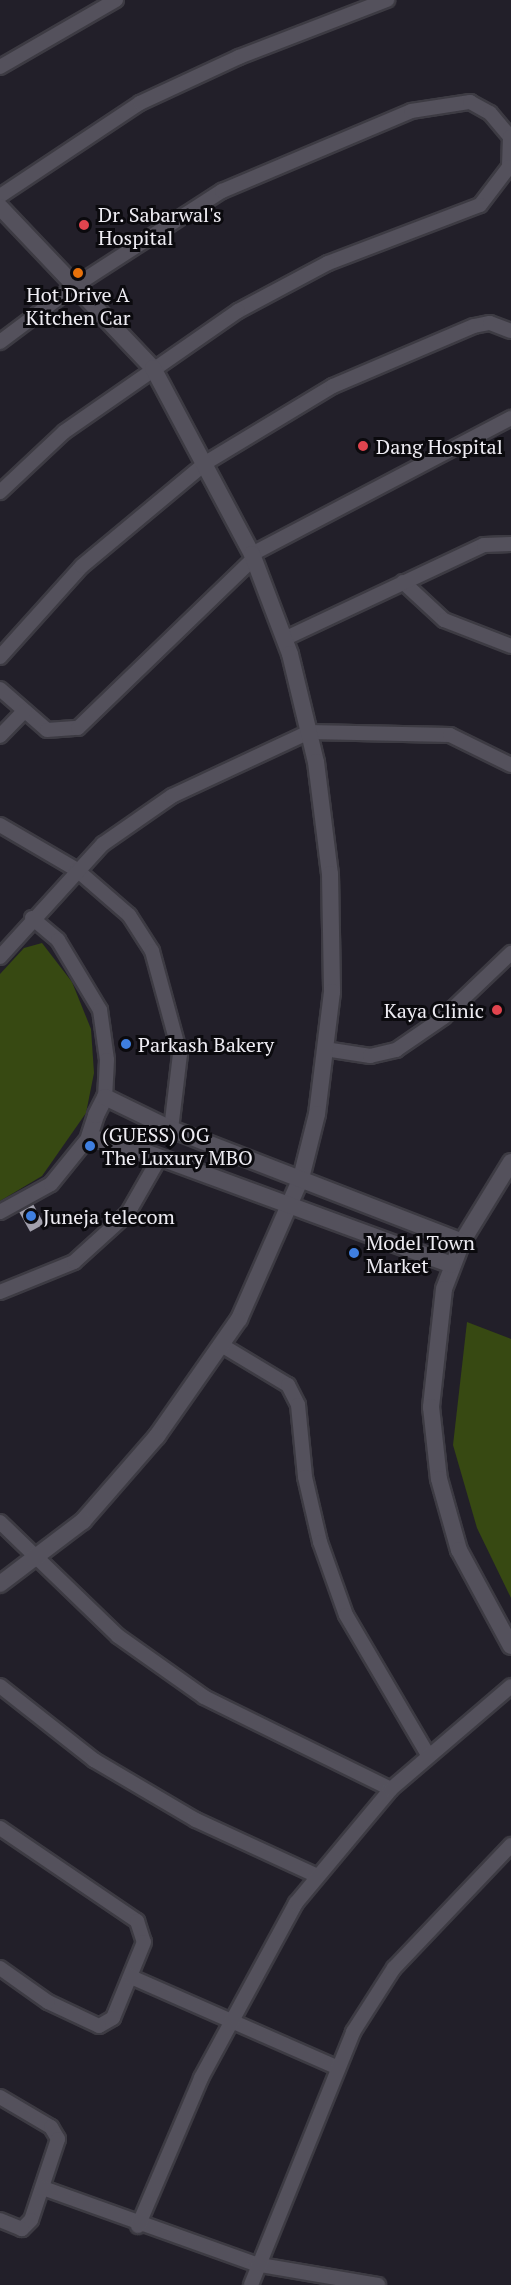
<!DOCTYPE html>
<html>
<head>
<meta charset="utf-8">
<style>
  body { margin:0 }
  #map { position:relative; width:511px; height:2285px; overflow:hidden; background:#221f29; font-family:"PT Serif",serif }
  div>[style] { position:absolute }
  .green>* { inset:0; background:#374912 }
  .building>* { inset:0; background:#a19fac; transform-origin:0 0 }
  .roads { filter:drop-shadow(2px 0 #3d3b43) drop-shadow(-2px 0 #3d3b43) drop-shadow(0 2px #3d3b43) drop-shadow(0 -2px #3d3b43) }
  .minor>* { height:14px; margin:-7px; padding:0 7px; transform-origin:7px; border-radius:7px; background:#54515c }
  .tertiary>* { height:16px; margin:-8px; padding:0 8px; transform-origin:8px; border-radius:8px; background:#54515c }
  .dots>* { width:16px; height:16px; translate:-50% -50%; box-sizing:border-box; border:3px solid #0b0a0e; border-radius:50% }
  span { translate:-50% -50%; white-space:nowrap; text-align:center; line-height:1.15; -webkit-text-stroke:6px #0b0a0e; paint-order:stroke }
  .poi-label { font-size:20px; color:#eeecf3 }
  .left { translate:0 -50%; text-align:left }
  .right { translate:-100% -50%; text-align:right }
</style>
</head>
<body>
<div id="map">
  <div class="green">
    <div style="clip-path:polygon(42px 943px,72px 982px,91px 1029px,94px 1073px,86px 1113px,42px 1176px,0 1201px,0 974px,24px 948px)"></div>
    <div style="clip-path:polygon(467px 1322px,511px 1339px,511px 1598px,477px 1528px,453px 1445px)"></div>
  </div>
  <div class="building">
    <div style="left:33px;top:1204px;width:23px;height:16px;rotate:61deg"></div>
  </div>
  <div class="roads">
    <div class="minor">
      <div style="left:0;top:67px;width:134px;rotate:-30deg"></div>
      <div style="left:0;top:196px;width:168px;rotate:-33.6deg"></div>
      <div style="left:140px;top:103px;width:109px;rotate:-24.9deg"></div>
      <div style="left:239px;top:57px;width:159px;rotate:-21.1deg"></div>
      <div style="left:0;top:342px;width:95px;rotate:-36.9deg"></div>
      <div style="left:76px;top:285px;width:174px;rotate:-32.8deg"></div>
      <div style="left:222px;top:191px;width:205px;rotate:-22.9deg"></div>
      <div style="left:411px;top:111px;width:60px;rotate:-8.7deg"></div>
      <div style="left:470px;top:102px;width:23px;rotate:29deg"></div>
      <div style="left:490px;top:113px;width:31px;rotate:50deg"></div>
      <div style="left:510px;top:137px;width:30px;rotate:92deg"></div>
      <div style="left:509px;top:167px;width:48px;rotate:127.3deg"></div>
      <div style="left:480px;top:205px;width:163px;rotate:159.1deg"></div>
      <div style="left:328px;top:263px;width:102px;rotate:151.9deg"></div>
      <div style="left:238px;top:311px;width:212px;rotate:145.2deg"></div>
      <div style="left:64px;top:432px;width:88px;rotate:136.8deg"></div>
      <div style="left:252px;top:554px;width:293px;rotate:-27.7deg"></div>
      <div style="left:403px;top:582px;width:56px;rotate:42.8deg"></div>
      <div style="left:444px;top:620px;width:72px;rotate:21.2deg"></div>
      <div style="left:284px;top:639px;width:221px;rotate:-25.2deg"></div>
      <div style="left:484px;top:545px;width:27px;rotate:-2deg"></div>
      <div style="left:0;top:657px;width:122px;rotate:-48deg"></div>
      <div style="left:82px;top:566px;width:163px;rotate:-39.8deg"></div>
      <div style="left:207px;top:462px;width:147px;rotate:-31.1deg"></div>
      <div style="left:333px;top:386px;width:153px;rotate:-23.1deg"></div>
      <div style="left:474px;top:326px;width:16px;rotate:-11deg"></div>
      <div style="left:490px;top:323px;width:22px;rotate:21deg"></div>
      <div style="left:0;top:689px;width:62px;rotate:41.1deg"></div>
      <div style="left:47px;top:730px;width:31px;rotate:-4deg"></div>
      <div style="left:78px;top:728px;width:243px;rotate:-44deg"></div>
      <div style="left:0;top:736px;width:35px;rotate:-46deg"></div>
      <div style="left:0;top:825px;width:89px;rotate:30.3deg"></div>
      <div style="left:77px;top:870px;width:69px;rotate:40.9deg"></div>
      <div style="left:129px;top:915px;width:43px;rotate:57.4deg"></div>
      <div style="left:152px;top:951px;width:107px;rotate:74.8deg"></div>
      <div style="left:180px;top:1054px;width:76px;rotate:96.8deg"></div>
      <div style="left:32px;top:918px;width:34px;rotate:40deg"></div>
      <div style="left:58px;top:940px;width:82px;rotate:59deg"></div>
      <div style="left:100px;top:1010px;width:50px;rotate:82deg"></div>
      <div style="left:107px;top:1060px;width:37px;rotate:93deg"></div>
      <div style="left:0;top:957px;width:153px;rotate:-47.7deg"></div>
      <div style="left:103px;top:844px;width:84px;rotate:-34.8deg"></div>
      <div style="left:172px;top:796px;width:151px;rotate:-25deg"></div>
      <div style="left:309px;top:732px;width:141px;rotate:1.2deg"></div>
      <div style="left:450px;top:735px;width:68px;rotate:26.2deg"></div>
      <div style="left:325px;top:1049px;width:46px;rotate:8.8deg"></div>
      <div style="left:370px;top:1056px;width:27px;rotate:-13deg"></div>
      <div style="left:396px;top:1050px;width:58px;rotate:-34.5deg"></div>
      <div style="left:444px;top:1017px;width:93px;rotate:-43.7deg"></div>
      <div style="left:0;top:1212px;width:58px;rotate:-28.8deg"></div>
      <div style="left:51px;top:1184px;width:60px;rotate:-51deg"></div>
      <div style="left:0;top:1292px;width:80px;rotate:-22.1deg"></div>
      <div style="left:74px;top:1262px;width:73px;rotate:-42.2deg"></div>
      <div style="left:128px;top:1213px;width:64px;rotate:-60.3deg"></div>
      <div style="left:223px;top:1346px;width:76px;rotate:31deg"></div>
      <div style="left:288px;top:1385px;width:22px;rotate:63deg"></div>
      <div style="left:298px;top:1405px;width:72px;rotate:84.4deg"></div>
      <div style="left:305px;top:1477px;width:67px;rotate:77deg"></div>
      <div style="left:320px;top:1542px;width:77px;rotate:70.4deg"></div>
      <div style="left:346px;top:1615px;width:162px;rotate:59.6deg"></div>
      <div style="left:0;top:1522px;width:164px;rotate:44deg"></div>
      <div style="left:118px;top:1636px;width:105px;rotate:35.3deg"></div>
      <div style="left:204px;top:1697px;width:208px;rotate:26.2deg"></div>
      <div style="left:0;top:1686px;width:120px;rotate:38.2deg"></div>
      <div style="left:94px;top:1760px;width:118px;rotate:30.5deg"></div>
      <div style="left:196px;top:1820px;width:133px;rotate:24.8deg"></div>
      <div style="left:0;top:1828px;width:166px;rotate:34.2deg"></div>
      <div style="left:137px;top:1921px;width:22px;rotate:72deg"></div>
      <div style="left:144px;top:1942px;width:82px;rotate:112.2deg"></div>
      <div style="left:113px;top:2018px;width:16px;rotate:150deg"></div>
      <div style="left:99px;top:2026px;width:56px;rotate:-154.8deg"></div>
      <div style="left:48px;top:2002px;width:59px;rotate:-144.7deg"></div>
      <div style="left:131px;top:1977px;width:226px;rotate:23.7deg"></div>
      <div style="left:0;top:2097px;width:59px;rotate:30.5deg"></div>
      <div style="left:51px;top:2127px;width:14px;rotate:60deg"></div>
      <div style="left:58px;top:2139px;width:85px;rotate:108.4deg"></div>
      <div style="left:31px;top:2220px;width:13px;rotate:135deg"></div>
      <div style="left:22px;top:2229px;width:24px;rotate:-158deg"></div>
      <div style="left:43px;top:2188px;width:225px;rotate:19.7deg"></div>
      <div style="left:255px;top:2264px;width:125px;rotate:9.7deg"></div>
      <div style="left:138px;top:2226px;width:161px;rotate:-66.9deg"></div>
      <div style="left:201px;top:2078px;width:199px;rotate:-61.5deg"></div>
      <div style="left:296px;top:1903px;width:148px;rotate:-50.2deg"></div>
      <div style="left:391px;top:1789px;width:158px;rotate:-40.6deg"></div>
      <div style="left:251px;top:2285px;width:273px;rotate:-68deg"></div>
      <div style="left:353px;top:2032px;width:76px;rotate:-57.4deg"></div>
      <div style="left:394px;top:1968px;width:170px;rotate:-46.4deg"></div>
    </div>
    <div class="tertiary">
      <div style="left:0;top:207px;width:222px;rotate:46.5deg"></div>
      <div style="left:153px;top:368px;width:211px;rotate:62deg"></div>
      <div style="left:252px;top:554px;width:107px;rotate:69.2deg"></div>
      <div style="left:290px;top:654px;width:111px;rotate:76.5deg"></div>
      <div style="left:316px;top:762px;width:113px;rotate:82.9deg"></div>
      <div style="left:330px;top:874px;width:118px;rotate:89deg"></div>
      <div style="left:332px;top:992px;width:123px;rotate:97deg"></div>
      <div style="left:317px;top:1114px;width:66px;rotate:104deg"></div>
      <div style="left:301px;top:1178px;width:154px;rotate:113.7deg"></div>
      <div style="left:239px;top:1319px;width:143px;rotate:125deg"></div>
      <div style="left:157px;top:1436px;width:113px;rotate:131deg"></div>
      <div style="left:83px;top:1521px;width:104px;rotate:142.8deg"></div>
      <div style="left:511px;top:1162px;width:94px;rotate:121.5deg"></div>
      <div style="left:462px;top:1242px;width:50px;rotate:111deg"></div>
      <div style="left:444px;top:1289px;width:119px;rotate:96.3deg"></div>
      <div style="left:431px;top:1407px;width:72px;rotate:83.7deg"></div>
      <div style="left:439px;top:1479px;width:74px;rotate:74.3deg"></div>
      <div style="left:459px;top:1550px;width:109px;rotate:61.6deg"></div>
      <div style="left:452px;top:1265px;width:339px;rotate:-159.8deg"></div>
      <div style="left:134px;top:1148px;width:46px;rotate:-166.3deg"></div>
      <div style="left:89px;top:1137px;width:23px;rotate:-72deg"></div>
      <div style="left:96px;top:1115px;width:20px;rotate:-63deg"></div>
      <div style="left:105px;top:1097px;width:73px;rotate:25.9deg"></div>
      <div style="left:171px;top:1129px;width:312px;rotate:21.2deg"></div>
    </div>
  </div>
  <div class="dots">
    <div style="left:84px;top:225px;background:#e0444e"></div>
    <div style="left:78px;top:273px;background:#e8710a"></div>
    <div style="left:363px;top:446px;background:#e0444e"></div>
    <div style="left:497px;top:1010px;background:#e0444e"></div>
    <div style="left:126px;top:1044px;background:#3f7fe0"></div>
    <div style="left:90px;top:1146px;background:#3f7fe0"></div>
    <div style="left:31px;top:1216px;background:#3f7fe0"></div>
    <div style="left:354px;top:1253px;background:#3f7fe0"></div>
  </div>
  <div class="poi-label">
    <span class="left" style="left:98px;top:226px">Dr. Sabarwal's<br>Hospital</span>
    <span style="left:78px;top:306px">Hot Drive A<br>Kitchen Car</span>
    <span class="left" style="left:376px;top:446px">Dang Hospital</span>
    <span class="right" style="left:484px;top:1010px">Kaya Clinic</span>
    <span class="left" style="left:138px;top:1044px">Parkash Bakery</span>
    <span class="left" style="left:102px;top:1146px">(GUESS) OG<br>The Luxury MBO</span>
    <span class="left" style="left:43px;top:1216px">Juneja telecom</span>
    <span class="left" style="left:366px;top:1254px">Model Town<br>Market</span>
  </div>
</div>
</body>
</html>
